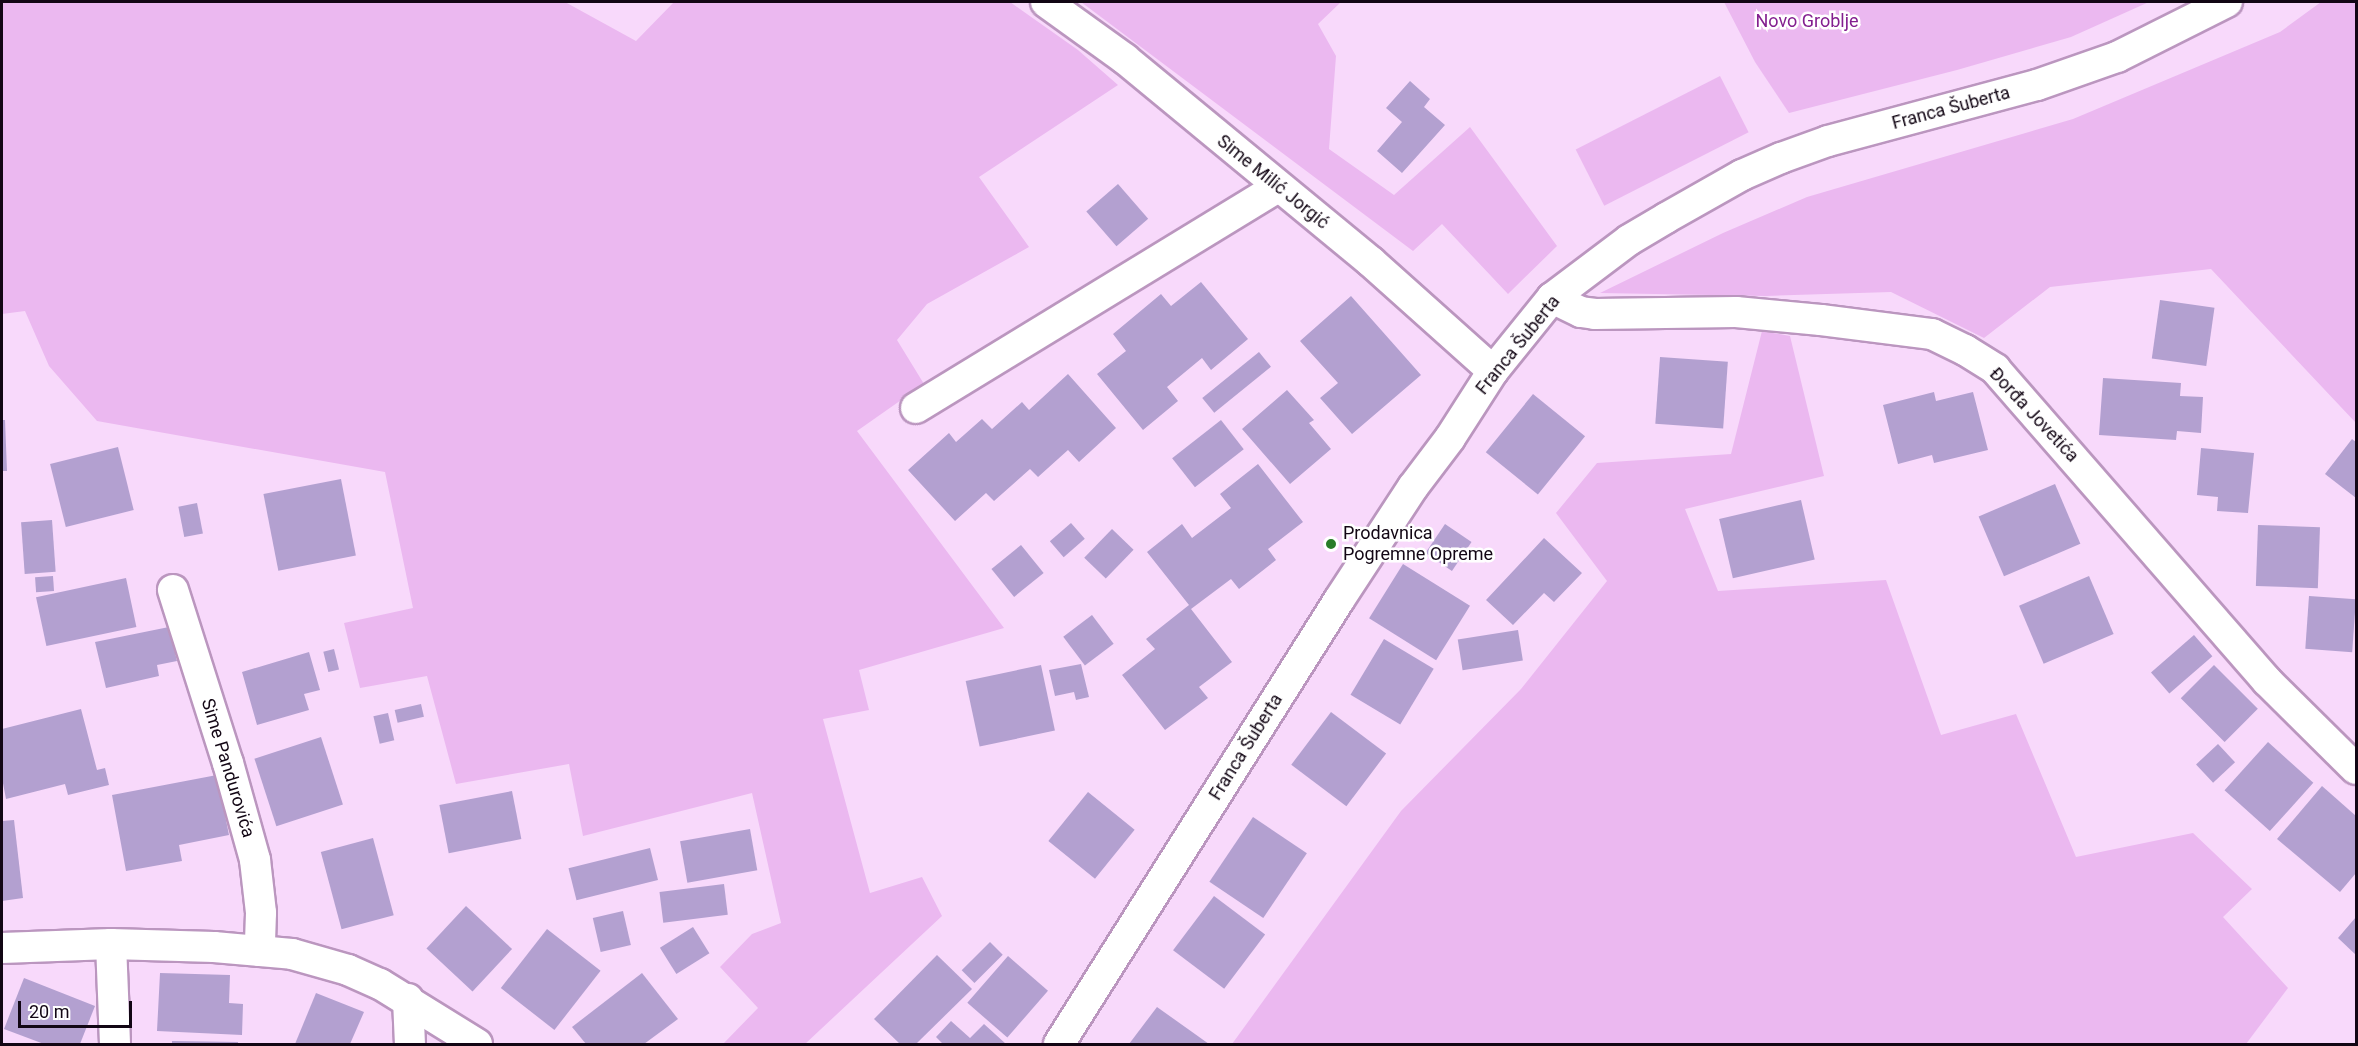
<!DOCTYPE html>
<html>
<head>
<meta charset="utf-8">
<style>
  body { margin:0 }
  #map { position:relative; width:2358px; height:1046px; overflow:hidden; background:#f8d9fb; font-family:Roboto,sans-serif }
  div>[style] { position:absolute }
  .green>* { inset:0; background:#ebb8f0; transform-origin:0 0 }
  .building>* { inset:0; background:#b3a0d0; transform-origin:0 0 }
  .roads { filter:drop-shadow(2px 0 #bb96bf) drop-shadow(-2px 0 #bb96bf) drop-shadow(0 2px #bb96bf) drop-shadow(0 -2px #bb96bf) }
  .minor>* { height:30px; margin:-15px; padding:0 15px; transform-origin:15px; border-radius:15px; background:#fff }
  .dots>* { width:16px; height:16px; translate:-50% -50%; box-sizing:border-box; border:3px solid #fff; border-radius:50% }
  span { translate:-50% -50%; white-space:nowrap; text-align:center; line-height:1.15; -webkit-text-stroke:5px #fff; paint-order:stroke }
  .park-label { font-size:18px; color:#831f8f }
  .street-label { font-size:18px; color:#120614 }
  .poi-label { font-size:18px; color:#120614 }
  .left { translate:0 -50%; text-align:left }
  .frame { position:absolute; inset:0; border:3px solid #120614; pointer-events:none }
  .scale { position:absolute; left:18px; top:1001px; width:114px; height:27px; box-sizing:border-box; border:3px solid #120614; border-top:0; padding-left:8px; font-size:18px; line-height:21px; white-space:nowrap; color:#120614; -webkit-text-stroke:4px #fff; paint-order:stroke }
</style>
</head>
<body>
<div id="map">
  <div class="green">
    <div style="clip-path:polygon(2px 2px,565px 2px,636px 41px,674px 2px,1010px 2px,1078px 50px,1118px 85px,979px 177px,1029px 247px,927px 304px,897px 340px,924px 384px,857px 431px,1004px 628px,859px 670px,869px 710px,823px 719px,870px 893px,922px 877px,942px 916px,805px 1044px,723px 1044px,758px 1008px,720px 967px,752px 934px,781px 923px,752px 793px,583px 836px,569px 764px,456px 784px,427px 676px,360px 688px,344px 623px,413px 608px,385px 472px,97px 421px,49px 366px,25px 311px,2px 314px)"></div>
    <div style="clip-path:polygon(1081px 2px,1341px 2px,1318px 24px,1336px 56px,1329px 149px,1394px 195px,1470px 127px,1557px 246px,1508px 294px,1442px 224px,1413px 251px)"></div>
    <div style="clip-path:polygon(1724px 2px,2149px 2px,2071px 37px,1957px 70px,1789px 113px,1755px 62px)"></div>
    <div style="clip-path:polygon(2321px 2px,2356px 2px,2356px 423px,2211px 269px,2050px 287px,1984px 338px,1891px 292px,1766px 296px,1600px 293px,1723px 233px,1807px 197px,2073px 119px,2280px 32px)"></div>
    <div style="left:1720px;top:76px;width:63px;height:162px;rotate:63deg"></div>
    <div style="clip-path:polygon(1762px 331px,1790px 336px,1824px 476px,1685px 509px,1718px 591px,1886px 580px,1941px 735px,2016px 714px,2076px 857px,2193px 833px,2252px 889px,2223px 917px,2288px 988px,2246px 1044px,1232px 1044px,1401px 811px,1521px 689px,1607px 581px,1556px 513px,1597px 463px,1731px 454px)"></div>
  </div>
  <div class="building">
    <div style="clip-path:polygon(1410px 81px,1430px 99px,1424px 107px,1445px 125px,1402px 173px,1377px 151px,1402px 122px,1386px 108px)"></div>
    <div style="left:1118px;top:184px;width:46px;height:42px;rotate:49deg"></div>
    <div style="clip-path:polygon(1201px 282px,1248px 339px,1211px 370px,1202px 358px,1167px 387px,1178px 401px,1143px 430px,1097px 374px,1126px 351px,1113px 334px,1161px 294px,1171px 306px)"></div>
    <div style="clip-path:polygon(1351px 296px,1421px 375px,1352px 434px,1320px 398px,1338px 383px,1300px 341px)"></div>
    <div style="left:2160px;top:300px;width:55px;height:59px;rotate:8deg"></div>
    <div style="left:1259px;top:352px;width:19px;height:73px;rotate:51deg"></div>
    <div style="left:1660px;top:357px;width:68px;height:67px;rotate:4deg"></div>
    <div style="clip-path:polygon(1068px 374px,1116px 428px,1079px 462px,1068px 450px,1038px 477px,1030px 469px,994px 501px,986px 493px,955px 521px,908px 470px,949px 433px,956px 442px,982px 419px,992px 429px,1022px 402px,1029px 410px)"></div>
    <div style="clip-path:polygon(2103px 378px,2181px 383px,2180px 396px,2203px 397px,2201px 433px,2177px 431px,2176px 440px,2099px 435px)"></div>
    <div style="clip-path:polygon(1287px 390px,1314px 420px,1309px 423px,1331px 449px,1290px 484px,1242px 429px)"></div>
    <div style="clip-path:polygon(1934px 392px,1936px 401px,1973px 392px,1988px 450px,1934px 463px,1932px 455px,1898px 464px,1883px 405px)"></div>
    <div style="left:1533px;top:394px;width:67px;height:75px;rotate:39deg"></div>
    <div style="clip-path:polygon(2px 420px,5px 420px,7px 471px,2px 471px)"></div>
    <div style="left:1221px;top:420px;width:37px;height:62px;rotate:52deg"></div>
    <div style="clip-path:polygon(2352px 439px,2356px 442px,2356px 498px,2325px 474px)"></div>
    <div style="left:118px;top:447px;width:65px;height:70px;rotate:76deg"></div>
    <div style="clip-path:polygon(2201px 448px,2254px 453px,2248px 513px,2217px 511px,2218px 497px,2197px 495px)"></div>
    <div style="clip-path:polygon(1258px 464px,1303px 522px,1268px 549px,1276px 560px,1239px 589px,1231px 579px,1191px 609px,1232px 662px,1199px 687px,1208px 698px,1165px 730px,1122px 675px,1155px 649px,1146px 639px,1189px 605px,1147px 552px,1182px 524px,1192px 538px,1231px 508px,1220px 494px)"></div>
    <div style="left:341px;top:479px;width:78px;height:79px;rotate:79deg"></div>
    <div style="left:2055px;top:484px;width:65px;height:83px;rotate:67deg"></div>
    <div style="left:1801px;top:500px;width:61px;height:84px;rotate:77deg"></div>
    <div style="left:197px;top:503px;width:31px;height:19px;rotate:79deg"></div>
    <div style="left:52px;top:520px;width:52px;height:31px;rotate:86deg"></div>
    <div style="left:1071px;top:523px;width:21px;height:28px;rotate:49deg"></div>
    <div style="left:1445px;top:524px;width:32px;height:35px;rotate:34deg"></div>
    <div style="left:2258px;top:525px;width:62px;height:61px;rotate:2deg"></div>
    <div style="left:1112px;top:529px;width:30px;height:40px;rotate:44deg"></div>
    <div style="clip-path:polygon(1544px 538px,1582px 573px,1554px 602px,1544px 593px,1513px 625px,1486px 600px)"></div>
    <div style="left:1021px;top:545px;width:36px;height:38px;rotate:51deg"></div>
    <div style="left:1403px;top:564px;width:79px;height:64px;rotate:32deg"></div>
    <div style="left:53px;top:576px;width:15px;height:18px;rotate:86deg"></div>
    <div style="left:2089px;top:576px;width:63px;height:76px;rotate:67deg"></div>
    <div style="left:126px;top:578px;width:50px;height:92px;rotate:78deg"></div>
    <div style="left:2309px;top:596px;width:47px;height:53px;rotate:4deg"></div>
    <div style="left:1092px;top:615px;width:36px;height:36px;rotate:53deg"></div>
    <div style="clip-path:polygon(169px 627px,177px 661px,157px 665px,159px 676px,106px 688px,95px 642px)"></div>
    <div style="left:1518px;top:630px;width:31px;height:61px;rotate:81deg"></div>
    <div style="left:2194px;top:635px;width:28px;height:57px;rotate:49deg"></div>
    <div style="left:1384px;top:639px;width:58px;height:65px;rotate:31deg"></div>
    <div style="left:334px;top:649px;width:21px;height:11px;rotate:76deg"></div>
    <div style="clip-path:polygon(309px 652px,320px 690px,304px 694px,309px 710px,257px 725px,242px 672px)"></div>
    <div style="clip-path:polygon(1081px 664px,1089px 697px,1076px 700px,1074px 692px,1055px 696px,1049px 670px)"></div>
    <div style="left:1041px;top:665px;width:67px;height:77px;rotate:78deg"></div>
    <div style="left:2214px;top:665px;width:62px;height:47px;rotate:45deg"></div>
    <div style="left:421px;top:704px;width:13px;height:27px;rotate:77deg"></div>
    <div style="clip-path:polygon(81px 709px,97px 770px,105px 768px,109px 785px,68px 795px,65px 784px,6px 799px,2px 778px,2px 729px)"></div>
    <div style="left:1331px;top:712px;width:69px;height:66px;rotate:37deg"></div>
    <div style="left:388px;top:713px;width:28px;height:15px;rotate:77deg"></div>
    <div style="left:321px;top:737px;width:71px;height:70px;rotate:72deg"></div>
    <div style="left:2268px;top:742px;width:61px;height:65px;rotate:42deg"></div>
    <div style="left:2218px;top:744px;width:25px;height:30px;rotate:47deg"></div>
    <div style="clip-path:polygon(217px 775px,229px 835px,179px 845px,182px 861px,126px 871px,112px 795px)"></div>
    <div style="clip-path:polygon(2322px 786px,2356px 816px,2356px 873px,2340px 892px,2277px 839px)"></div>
    <div style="left:512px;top:791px;width:49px;height:74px;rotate:79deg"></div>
    <div style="left:1088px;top:792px;width:60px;height:63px;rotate:39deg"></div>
    <div style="left:1253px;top:817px;width:65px;height:78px;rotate:34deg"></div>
    <div style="clip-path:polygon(14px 820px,23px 898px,2px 901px,2px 821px)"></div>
    <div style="left:750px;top:829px;width:42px;height:71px;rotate:80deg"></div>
    <div style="left:373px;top:838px;width:80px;height:54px;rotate:75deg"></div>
    <div style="left:650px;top:848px;width:33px;height:84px;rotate:76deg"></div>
    <div style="left:724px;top:884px;width:31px;height:65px;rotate:83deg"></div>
    <div style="left:1214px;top:896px;width:64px;height:68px;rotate:37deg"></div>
    <div style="left:466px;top:906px;width:63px;height:58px;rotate:43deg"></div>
    <div style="left:623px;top:911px;width:35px;height:31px;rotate:77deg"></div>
    <div style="clip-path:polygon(2356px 917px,2356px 955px,2338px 938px)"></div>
    <div style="left:693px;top:927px;width:31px;height:39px;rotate:58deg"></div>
    <div style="left:547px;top:929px;width:68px;height:75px;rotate:38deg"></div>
    <div style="left:990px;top:942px;width:18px;height:40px;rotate:45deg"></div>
    <div style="clip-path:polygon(937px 955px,972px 989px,916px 1044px,900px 1044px,874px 1019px)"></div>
    <div style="left:1008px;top:956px;width:53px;height:62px;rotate:41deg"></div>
    <div style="clip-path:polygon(160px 973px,230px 975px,229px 1003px,243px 1004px,242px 1035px,157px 1031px)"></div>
    <div style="clip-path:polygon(642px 973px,678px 1019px,644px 1044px,586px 1044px,572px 1027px)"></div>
    <div style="clip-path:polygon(24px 978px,95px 1006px,80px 1044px,44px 1044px,4px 1029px)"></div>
    <div style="clip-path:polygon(316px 993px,364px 1012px,350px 1044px,295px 1044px)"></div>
    <div style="clip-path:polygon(1157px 1007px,1209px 1044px,1129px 1044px)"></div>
    <div style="clip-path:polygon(951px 1021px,970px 1038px,984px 1024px,1006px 1044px,943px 1044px,936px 1037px)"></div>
    <div style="clip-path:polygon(172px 1041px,238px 1042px,238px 1044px,172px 1044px)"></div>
  </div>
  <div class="roads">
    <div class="minor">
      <div style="left:1046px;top:2px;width:97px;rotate:35.8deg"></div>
      <div style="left:1125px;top:59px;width:318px;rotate:39.5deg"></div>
      <div style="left:1370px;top:261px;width:165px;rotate:41.8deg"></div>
      <div style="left:1552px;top:298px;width:32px;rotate:26deg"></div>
      <div style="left:1581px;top:312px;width:14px;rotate:8deg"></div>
      <div style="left:1595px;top:314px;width:141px;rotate:-0.8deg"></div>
      <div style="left:1736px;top:312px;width:85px;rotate:5.4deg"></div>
      <div style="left:1821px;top:320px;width:112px;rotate:7.2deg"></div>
      <div style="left:1932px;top:334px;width:37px;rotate:26deg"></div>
      <div style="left:1965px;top:350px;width:36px;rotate:32deg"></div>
      <div style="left:1995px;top:369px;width:414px;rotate:48.9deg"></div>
      <div style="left:2267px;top:681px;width:125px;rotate:44.7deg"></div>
      <div style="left:916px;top:408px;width:424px;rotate:-31.4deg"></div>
      <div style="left:173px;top:590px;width:182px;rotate:72.4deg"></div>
      <div style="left:228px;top:763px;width:101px;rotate:74.4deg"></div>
      <div style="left:255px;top:860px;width:53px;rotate:83.5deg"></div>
      <div style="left:261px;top:913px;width:38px;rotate:92deg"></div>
      <div style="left:111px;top:944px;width:100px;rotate:87.7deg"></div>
      <div style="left:2px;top:948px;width:109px;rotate:-2.1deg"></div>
      <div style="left:111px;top:944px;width:103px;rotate:1.7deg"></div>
      <div style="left:214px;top:947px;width:78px;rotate:5.1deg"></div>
      <div style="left:292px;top:954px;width:58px;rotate:15.9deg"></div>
      <div style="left:348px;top:970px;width:35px;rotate:24deg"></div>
      <div style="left:380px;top:984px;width:114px;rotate:31.7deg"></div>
      <div style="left:408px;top:999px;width:45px;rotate:87.5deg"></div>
      <div style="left:1059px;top:1044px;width:525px;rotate:-57.76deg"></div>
      <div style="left:1339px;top:600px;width:135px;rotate:-56.8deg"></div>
      <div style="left:1413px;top:487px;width:61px;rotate:-52.9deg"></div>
      <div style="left:1450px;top:438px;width:80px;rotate:-57.3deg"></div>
      <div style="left:1493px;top:371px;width:94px;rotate:-51.1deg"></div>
      <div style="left:1552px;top:298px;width:96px;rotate:-37deg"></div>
      <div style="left:1629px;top:240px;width:43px;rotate:-30.7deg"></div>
      <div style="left:1666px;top:218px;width:87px;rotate:-29.5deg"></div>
      <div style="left:1742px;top:175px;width:43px;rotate:-23.6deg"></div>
      <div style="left:1781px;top:158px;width:50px;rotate:-19.9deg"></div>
      <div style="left:1828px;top:141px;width:216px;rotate:-15deg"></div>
      <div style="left:2037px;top:85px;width:85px;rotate:-19.3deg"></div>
      <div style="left:2117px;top:57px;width:123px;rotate:-26.6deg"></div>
    </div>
  </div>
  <div class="dots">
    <div style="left:1331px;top:544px;background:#287c28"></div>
  </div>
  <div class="park-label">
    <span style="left:1807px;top:21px">Novo Groblje</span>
  </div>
  <div class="street-label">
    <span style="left:1951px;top:108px;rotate:-15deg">Franca Šuberta</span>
    <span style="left:1273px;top:182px;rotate:39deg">Sime Milić Jorgić</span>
    <span style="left:1518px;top:345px;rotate:-51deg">Franca Šuberta</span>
    <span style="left:2034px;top:415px;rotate:47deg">Đorđa Jovetića</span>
    <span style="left:1246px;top:747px;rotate:-58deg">Franca Šuberta</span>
    <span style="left:228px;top:768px;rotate:73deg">Sime Pandurovića</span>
  </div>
  <div class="poi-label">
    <span class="left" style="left:1343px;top:544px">Prodavnica<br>Pogremne Opreme</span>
  </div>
  <div class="frame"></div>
  <div class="scale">20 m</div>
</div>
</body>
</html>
